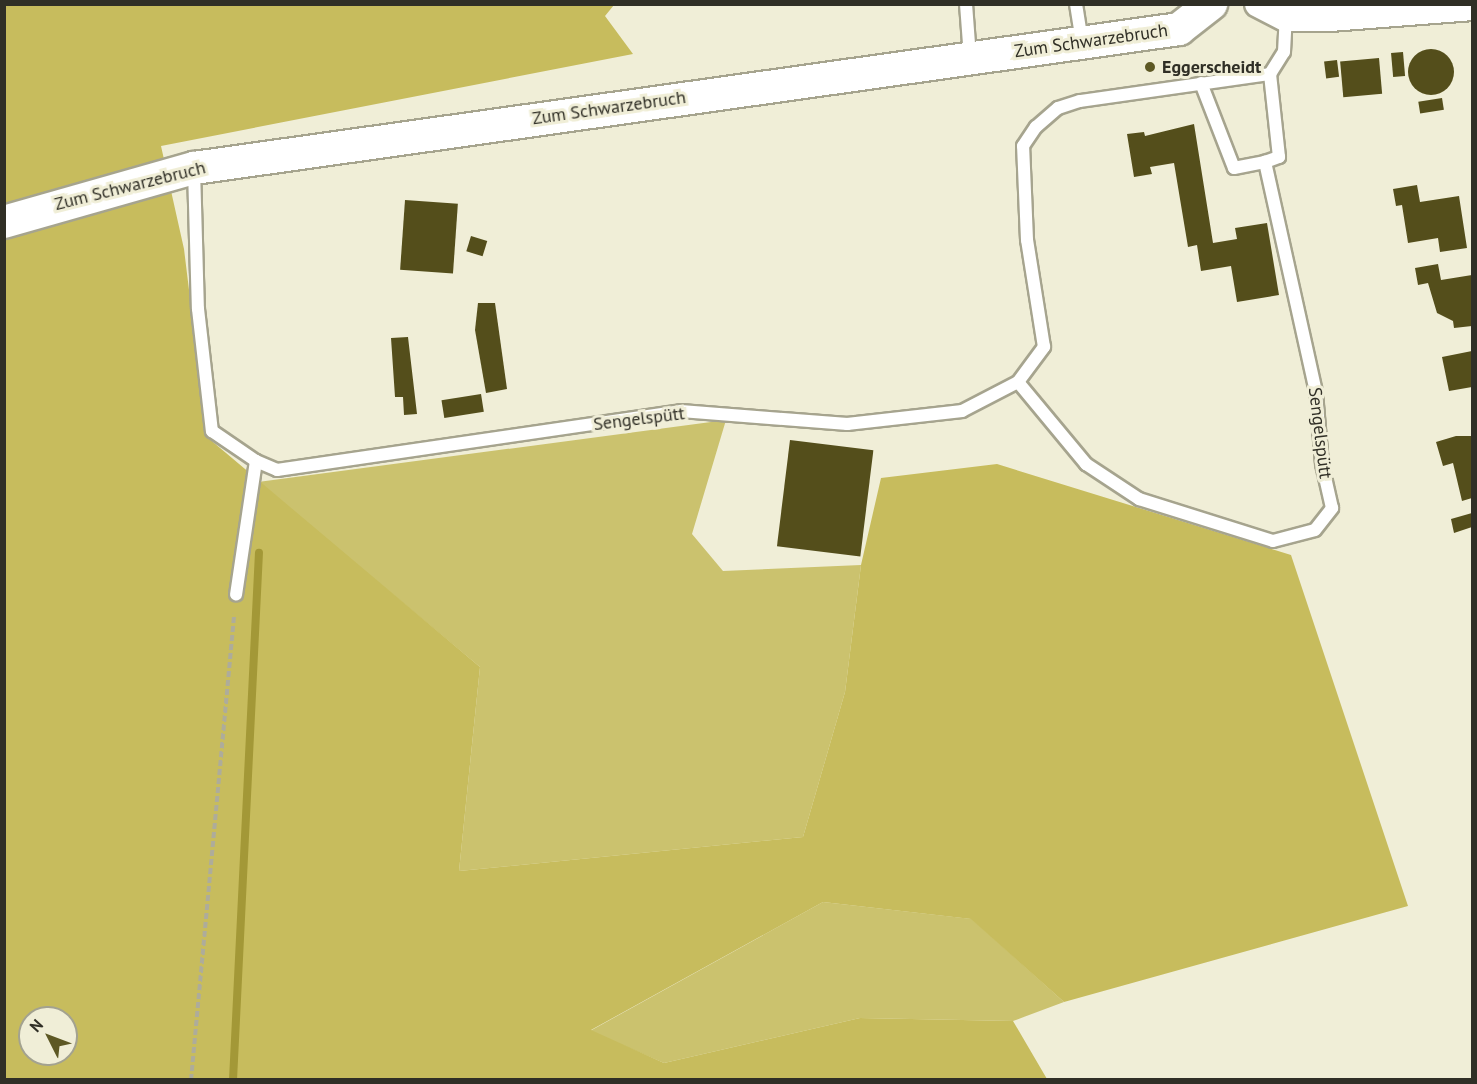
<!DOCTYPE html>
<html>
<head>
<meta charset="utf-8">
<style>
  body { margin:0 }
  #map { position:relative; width:1477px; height:1084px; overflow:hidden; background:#f0eed7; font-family:"PT Sans",sans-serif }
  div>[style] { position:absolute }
  .green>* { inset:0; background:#cbc26e }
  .forest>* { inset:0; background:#c7bc5d }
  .stream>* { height:8px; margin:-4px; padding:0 4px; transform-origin:4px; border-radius:4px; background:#a39837 }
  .building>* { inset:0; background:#544e1b; transform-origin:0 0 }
  .round { border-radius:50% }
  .path>* { height:4px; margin-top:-2px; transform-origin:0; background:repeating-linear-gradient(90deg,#aeac9a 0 6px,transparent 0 9px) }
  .roads { filter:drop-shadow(2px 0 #a6a48e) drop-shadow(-2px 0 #a6a48e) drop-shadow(0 2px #a6a48e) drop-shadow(0 -2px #a6a48e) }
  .service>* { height:12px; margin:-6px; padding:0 6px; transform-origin:6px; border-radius:6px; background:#fff }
  .minor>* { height:26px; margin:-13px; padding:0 13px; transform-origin:13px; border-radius:13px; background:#fff }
  .tertiary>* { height:32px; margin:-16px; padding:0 16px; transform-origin:16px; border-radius:16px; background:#fff }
  .dots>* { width:16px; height:16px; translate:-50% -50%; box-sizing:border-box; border:3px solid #f0eed7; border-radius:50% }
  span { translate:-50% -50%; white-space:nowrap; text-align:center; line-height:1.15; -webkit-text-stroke:6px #f0eed7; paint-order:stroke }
  .street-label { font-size:18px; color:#302f26 }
  .poi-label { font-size:18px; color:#302f26; font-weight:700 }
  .left { translate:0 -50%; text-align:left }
  .frame { position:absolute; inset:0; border:6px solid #302f26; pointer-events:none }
  .north { position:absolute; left:18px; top:1006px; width:60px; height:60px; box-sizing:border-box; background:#f0eed7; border:2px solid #a3a290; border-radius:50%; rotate:312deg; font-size:16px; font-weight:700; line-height:24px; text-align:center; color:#302f26 }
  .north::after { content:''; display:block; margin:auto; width:21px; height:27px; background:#5d5824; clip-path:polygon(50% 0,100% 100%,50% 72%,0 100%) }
</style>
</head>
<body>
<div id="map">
  <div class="green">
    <div style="clip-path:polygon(726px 420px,692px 534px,723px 571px,861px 565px,845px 692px,803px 837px,459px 871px,480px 667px,258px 482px)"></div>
    <div style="clip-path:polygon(823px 902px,972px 919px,1064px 1002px,1013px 1021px,860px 1018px,664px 1063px,590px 1031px)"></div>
  </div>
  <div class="forest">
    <div style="clip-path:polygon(evenodd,5px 5px,614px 5px,605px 16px,633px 54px,161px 146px,184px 249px,207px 437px,480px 667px,459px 871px,803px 837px,845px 692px,861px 565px,881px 478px,997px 464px,1291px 555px,1408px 906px,1064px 1002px,971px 919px,823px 902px,591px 1030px,664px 1063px,860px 1018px,1013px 1021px,1047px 1079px,5px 1080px,5px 5px,30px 1018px,66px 1018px,66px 1054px,30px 1054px,30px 1018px)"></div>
  </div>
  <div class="stream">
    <div style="left:233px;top:1080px;width:528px;rotate:-87.18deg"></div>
  </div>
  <div class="building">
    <div class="round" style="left:1408px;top:49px;width:46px;height:46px"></div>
    <div style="left:1403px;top:52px;width:24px;height:12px;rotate:85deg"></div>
    <div style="left:1379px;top:58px;width:36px;height:39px;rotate:85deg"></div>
    <div style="left:1337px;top:60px;width:17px;height:13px;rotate:83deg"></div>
    <div style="left:1442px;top:98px;width:12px;height:24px;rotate:81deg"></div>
    <div style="clip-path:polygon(1194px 124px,1213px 243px,1237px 239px,1235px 228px,1267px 223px,1279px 295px,1237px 302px,1231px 266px,1201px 271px,1197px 245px,1188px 247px,1174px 163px,1150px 167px,1152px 174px,1134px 177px,1127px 134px,1144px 132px,1145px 136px)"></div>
    <div style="clip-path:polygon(1417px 185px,1420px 202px,1459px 196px,1467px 248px,1440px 252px,1438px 238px,1408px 243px,1402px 205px,1396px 206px,1393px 189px)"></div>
    <div style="left:405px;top:200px;width:53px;height:70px;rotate:4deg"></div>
    <div style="left:471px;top:236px;width:17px;height:16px;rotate:17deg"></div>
    <div style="clip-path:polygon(1438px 264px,1441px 280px,1472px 275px,1472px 326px,1454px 328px,1453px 321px,1437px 313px,1428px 283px,1418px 285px,1415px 268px)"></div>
    <div style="clip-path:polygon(478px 303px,495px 303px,507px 389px,486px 393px,475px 330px)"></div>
    <div style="clip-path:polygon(408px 337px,417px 414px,404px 415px,403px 397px,395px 397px,391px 338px)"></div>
    <div style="clip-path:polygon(1472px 351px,1472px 387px,1449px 391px,1442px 357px)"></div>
    <div style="left:481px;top:394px;width:18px;height:40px;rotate:81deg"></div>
    <div style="clip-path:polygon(1456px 436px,1472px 436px,1472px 498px,1462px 501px,1453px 463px,1443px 466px,1436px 442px)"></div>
    <div style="left:790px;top:440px;width:84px;height:107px;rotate:7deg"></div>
    <div style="clip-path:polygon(1472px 513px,1472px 527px,1454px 533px,1451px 519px)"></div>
  </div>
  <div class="path">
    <div style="left:191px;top:1080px;width:468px;rotate:-84.7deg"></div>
  </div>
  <div class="roads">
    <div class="service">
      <div style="left:966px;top:4px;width:53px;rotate:85.7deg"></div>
      <div style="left:1076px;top:4px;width:38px;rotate:81deg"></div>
      <div style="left:1201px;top:83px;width:91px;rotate:68.8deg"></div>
      <div style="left:1234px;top:168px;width:32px;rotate:-11deg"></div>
      <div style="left:194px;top:169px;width:140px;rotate:88.4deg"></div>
      <div style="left:198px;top:309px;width:123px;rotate:83.5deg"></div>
      <div style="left:212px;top:431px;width:53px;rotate:34.3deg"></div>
      <div style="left:256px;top:461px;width:135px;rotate:98.5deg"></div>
      <div style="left:1018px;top:382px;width:107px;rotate:50.3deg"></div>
      <div style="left:1086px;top:464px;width:64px;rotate:33.4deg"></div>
      <div style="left:1139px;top:499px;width:140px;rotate:17.4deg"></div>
      <div style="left:1273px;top:541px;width:43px;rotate:-14.7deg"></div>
      <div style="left:1315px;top:530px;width:28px;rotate:-52deg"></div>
      <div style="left:1332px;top:508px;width:45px;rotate:-102.8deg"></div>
      <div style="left:1322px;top:464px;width:72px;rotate:-94.8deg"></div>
      <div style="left:1316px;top:392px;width:236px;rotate:-102.5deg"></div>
      <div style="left:1265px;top:162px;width:15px;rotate:-20deg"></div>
      <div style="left:1279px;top:157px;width:83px;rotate:-96.2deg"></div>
      <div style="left:1270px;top:74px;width:26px;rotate:-58deg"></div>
      <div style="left:1284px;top:52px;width:34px;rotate:-87deg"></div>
      <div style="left:256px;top:461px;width:23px;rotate:23deg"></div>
      <div style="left:277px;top:470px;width:408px;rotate:-8.3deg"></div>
      <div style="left:681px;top:411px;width:167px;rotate:4.5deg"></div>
      <div style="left:847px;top:424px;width:116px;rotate:-6.4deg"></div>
      <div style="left:962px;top:411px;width:63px;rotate:-27.4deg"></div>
      <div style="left:1018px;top:382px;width:44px;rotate:-53.4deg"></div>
      <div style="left:1044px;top:347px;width:108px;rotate:-99deg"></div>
      <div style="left:1027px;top:240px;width:94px;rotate:-92.4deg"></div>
      <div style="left:1023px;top:146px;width:23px;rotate:-56deg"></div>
      <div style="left:1036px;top:127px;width:29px;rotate:-41deg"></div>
      <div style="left:1058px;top:108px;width:23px;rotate:-18deg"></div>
      <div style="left:1080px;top:101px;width:192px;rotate:-8.1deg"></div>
    </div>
    <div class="minor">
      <div style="left:1258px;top:4px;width:31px;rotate:27deg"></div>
      <div style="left:1286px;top:18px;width:44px"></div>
      <div style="left:1330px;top:18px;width:142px;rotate:-4.4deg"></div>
    </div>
    <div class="tertiary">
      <div style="left:4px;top:222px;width:198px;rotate:-15.9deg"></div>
      <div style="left:194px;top:168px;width:995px;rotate:-8.03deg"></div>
      <div style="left:1179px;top:29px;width:41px;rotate:-38deg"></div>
    </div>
  </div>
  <div class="dots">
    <div style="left:1150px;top:67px;background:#5d5824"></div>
  </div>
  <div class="street-label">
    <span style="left:1091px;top:41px;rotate:-8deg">Zum Schwarzebruch</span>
    <span style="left:609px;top:108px;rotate:-8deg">Zum Schwarzebruch</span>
    <span style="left:130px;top:186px;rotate:-14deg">Zum Schwarzebruch</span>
    <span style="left:639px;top:419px;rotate:-7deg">Sengelspütt</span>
    <span style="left:1320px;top:433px;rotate:83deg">Sengelspütt</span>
  </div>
  <div class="poi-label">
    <span class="left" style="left:1162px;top:67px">Eggerscheidt</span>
  </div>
  <div class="frame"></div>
  <div class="north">N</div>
</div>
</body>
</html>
